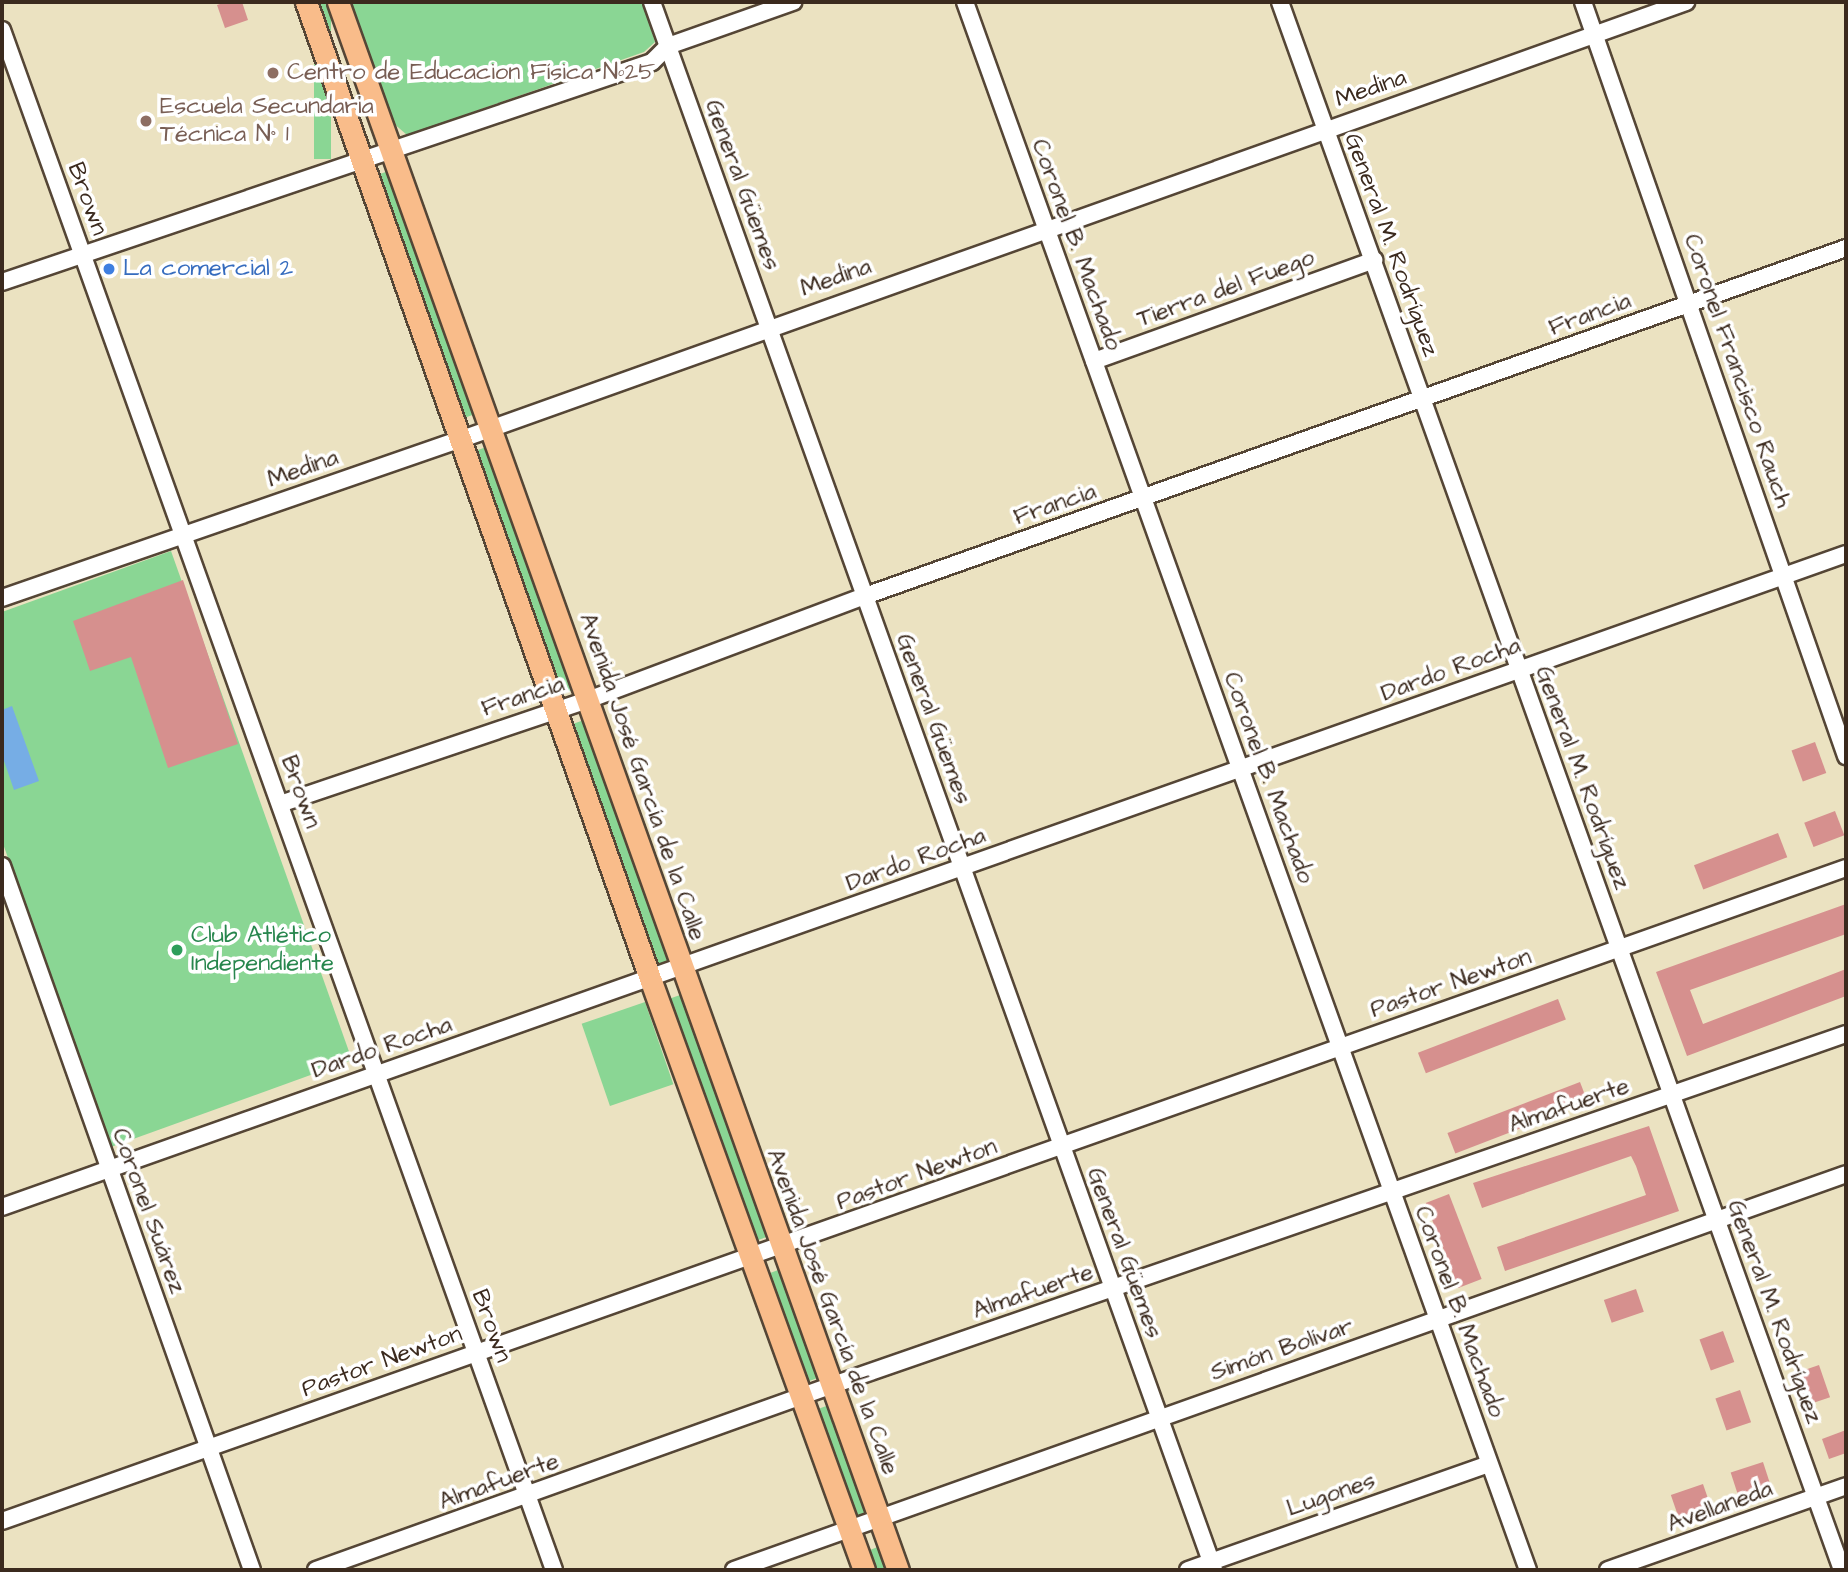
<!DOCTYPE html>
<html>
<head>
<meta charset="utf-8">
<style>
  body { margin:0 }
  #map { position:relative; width:1848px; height:1572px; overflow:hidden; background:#ebe2c1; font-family:"Architects Daughter",sans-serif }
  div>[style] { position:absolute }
  .green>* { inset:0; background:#8ad694; transform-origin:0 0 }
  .water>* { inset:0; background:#76ade5 }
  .building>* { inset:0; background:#d6908e; transform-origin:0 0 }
  .roads { filter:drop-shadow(2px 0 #554636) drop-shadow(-2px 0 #554636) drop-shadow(0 2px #554636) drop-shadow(0 -2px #554636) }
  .minor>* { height:16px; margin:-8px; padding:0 8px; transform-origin:8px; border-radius:8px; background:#fff }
  .major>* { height:21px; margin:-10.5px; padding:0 10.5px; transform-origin:10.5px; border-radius:10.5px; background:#f9bc8a }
  .dots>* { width:19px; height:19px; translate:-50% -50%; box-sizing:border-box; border:4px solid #fff; border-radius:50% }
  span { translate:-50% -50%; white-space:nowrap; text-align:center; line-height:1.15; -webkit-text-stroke:7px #fff; paint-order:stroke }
  .education-label { font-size:24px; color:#785e54 }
  .left { translate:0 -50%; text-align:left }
  .street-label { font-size:24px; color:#3b2a1e }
  .shop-label { font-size:24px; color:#366cbe }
  .leisure-label { font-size:24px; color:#27864d }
  .frame { position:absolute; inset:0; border:4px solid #3b2a1e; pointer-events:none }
</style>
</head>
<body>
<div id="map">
  <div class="green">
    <div style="left:314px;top:2px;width:17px;height:157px"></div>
    <div style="clip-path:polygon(348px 2px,643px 2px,655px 42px,644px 52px,407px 135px,392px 122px)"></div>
    <div style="left:391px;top:170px;width:258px;height:16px;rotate:70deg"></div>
    <div style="left:489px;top:446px;width:258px;height:16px;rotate:70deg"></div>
    <div style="clip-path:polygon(171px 551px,352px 1060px,111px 1147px,2px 841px,2px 612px)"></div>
    <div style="left:587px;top:719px;width:258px;height:16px;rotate:71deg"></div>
    <div style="left:683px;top:994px;width:257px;height:16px;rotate:71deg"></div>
    <div style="left:645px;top:1002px;width:87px;height:67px;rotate:71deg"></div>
    <div style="left:781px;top:1269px;width:115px;height:16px;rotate:70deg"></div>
    <div style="left:829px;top:1405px;width:115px;height:16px;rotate:70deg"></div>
    <div style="clip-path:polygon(880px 1546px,889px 1570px,872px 1570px,865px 1552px)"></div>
  </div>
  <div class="water">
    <div style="clip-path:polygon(12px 706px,39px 781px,14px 790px,2px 755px,2px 710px)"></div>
  </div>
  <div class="building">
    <div style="clip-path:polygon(226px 2px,242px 2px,248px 20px,225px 28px,217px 5px)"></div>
    <div style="clip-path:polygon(183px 580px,238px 744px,168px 768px,131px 657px,90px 671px,73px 621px)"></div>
    <div style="left:1815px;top:742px;width:33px;height:25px;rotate:70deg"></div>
    <div style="left:1835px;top:811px;width:26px;height:33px;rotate:69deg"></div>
    <div style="left:1778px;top:833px;width:26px;height:90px;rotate:69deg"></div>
    <div style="clip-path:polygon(1846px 904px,1846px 934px,1690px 990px,1703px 1024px,1846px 969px,1846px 996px,1687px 1056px,1656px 972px)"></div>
    <div style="left:1558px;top:999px;width:22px;height:150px;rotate:69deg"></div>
    <div style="left:1580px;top:1082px;width:22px;height:142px;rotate:69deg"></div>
    <div style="clip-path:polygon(1649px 1126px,1679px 1211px,1505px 1271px,1497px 1247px,1646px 1195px,1636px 1166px,1631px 1156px,1482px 1208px,1473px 1183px)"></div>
    <div style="left:1449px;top:1194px;width:91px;height:25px;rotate:69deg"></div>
    <div style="left:1636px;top:1289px;width:24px;height:34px;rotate:71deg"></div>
    <div style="left:1723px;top:1331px;width:33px;height:25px;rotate:70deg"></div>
    <div style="left:1819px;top:1365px;width:34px;height:26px;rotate:71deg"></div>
    <div style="left:1740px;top:1390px;width:34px;height:26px;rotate:71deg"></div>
    <div style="clip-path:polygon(1846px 1430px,1846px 1453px,1829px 1459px,1822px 1439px)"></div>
    <div style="left:1763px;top:1462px;width:25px;height:34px;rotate:72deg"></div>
    <div style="left:1703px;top:1484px;width:24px;height:34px;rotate:71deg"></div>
  </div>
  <div class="roads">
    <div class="minor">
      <div style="left:652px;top:2px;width:1666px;rotate:70.28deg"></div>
      <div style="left:965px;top:2px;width:1666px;rotate:70.25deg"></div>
      <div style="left:1280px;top:2px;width:1666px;rotate:70.28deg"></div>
      <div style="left:1583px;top:2px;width:799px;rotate:70.77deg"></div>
      <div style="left:2px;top:30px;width:1636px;rotate:70.28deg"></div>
      <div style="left:2px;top:282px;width:686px;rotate:-18.7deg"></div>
      <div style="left:652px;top:62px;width:23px;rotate:-45deg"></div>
      <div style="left:668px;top:46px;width:133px;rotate:-19.4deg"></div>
      <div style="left:1094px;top:361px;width:298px;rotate:-19.8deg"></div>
      <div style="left:2px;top:598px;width:487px;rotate:-19.1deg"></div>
      <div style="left:462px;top:439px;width:1300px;rotate:-19.65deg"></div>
      <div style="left:280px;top:804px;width:325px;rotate:-18.7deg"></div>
      <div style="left:588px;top:700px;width:296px;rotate:-20.6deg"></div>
      <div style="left:865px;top:596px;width:1041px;rotate:-19.53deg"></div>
      <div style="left:2px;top:866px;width:747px;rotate:70.45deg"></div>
      <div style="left:2px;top:1207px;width:1956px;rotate:-19.5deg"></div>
      <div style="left:2px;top:1521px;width:1956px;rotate:-19.5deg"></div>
      <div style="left:316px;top:1570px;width:546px;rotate:-19.7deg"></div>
      <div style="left:830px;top:1386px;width:1075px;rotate:-19.11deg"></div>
      <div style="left:734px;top:1570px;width:1180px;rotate:-19.6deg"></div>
      <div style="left:1188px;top:1570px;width:319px;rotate:-19.4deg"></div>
      <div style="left:1608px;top:1570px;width:252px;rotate:-19.4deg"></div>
    </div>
    <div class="major">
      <div style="left:306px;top:2px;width:1038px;rotate:70.59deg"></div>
      <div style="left:651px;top:981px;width:626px;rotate:70.12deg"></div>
      <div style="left:338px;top:2px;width:1665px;rotate:70.35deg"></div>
    </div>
  </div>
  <div class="dots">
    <div style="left:273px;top:73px;background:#8d6e63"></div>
    <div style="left:146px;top:121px;background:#8d6e63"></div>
    <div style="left:109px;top:269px;background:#3f7fe0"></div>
    <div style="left:177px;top:950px;background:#2e9e5b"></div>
  </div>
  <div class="education-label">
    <span class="left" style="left:287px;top:73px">Centro de Educacion Física Nº25</span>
    <span class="left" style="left:160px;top:121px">Escuela Secundaria<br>Técnica N° 1</span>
  </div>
  <div class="street-label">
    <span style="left:1371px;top:89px;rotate:-19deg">Medina</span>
    <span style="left:742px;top:185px;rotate:70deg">General Güemes</span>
    <span style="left:87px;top:199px;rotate:70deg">Brown</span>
    <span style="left:1076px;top:245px;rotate:70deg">Coronel B. Machado</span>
    <span style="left:1391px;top:245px;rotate:70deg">General M. Rodríguez</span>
    <span style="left:836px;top:278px;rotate:-19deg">Medina</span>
    <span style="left:1226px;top:289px;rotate:-20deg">Tierra del Fuego</span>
    <span style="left:1590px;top:315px;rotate:-20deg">Francia</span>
    <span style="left:1737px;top:371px;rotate:71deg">Coronel Francisco Rauch</span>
    <span style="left:303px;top:469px;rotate:-19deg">Medina</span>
    <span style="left:1055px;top:505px;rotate:-19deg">Francia</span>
    <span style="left:1451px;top:670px;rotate:-20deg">Dardo Rocha</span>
    <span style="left:523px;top:697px;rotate:-18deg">Francia</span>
    <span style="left:933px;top:719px;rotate:70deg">General Güemes</span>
    <span style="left:642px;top:777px;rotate:71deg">Avenida José García de la Calle</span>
    <span style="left:1268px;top:778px;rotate:70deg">Coronel B. Machado</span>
    <span style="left:1582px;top:778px;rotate:70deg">General M. Rodríguez</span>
    <span style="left:300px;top:792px;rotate:70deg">Brown</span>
    <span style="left:916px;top:860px;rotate:-20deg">Dardo Rocha</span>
    <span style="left:1451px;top:984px;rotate:-19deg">Pastor Newton</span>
    <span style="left:382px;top:1048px;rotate:-19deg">Dardo Rocha</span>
    <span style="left:1569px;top:1106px;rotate:-19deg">Almafuerte</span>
    <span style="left:917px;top:1175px;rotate:-20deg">Pastor Newton</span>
    <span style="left:148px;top:1211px;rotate:70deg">Coronel Suárez</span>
    <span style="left:1124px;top:1253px;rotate:70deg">General Güemes</span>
    <span style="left:1033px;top:1292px;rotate:-19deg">Almafuerte</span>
    <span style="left:832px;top:1312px;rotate:70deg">Avenida José García de la Calle</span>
    <span style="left:1459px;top:1312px;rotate:70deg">Coronel B. Machado</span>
    <span style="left:1774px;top:1312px;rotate:70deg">General M. Rodríguez</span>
    <span style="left:491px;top:1326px;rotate:70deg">Brown</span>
    <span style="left:1282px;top:1350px;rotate:-19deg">Simón Bolívar</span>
    <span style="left:382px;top:1362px;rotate:-20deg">Pastor Newton</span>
    <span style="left:499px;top:1482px;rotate:-20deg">Almafuerte</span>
    <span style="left:1331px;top:1495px;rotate:-19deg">Lugones</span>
    <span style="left:1720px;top:1507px;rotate:-20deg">Avellaneda</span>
  </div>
  <div class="shop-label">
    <span class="left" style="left:123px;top:269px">La comercial 2</span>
  </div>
  <div class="leisure-label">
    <span class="left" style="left:191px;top:950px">Club Atlético<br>Independiente</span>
  </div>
  <div class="frame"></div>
</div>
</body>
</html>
